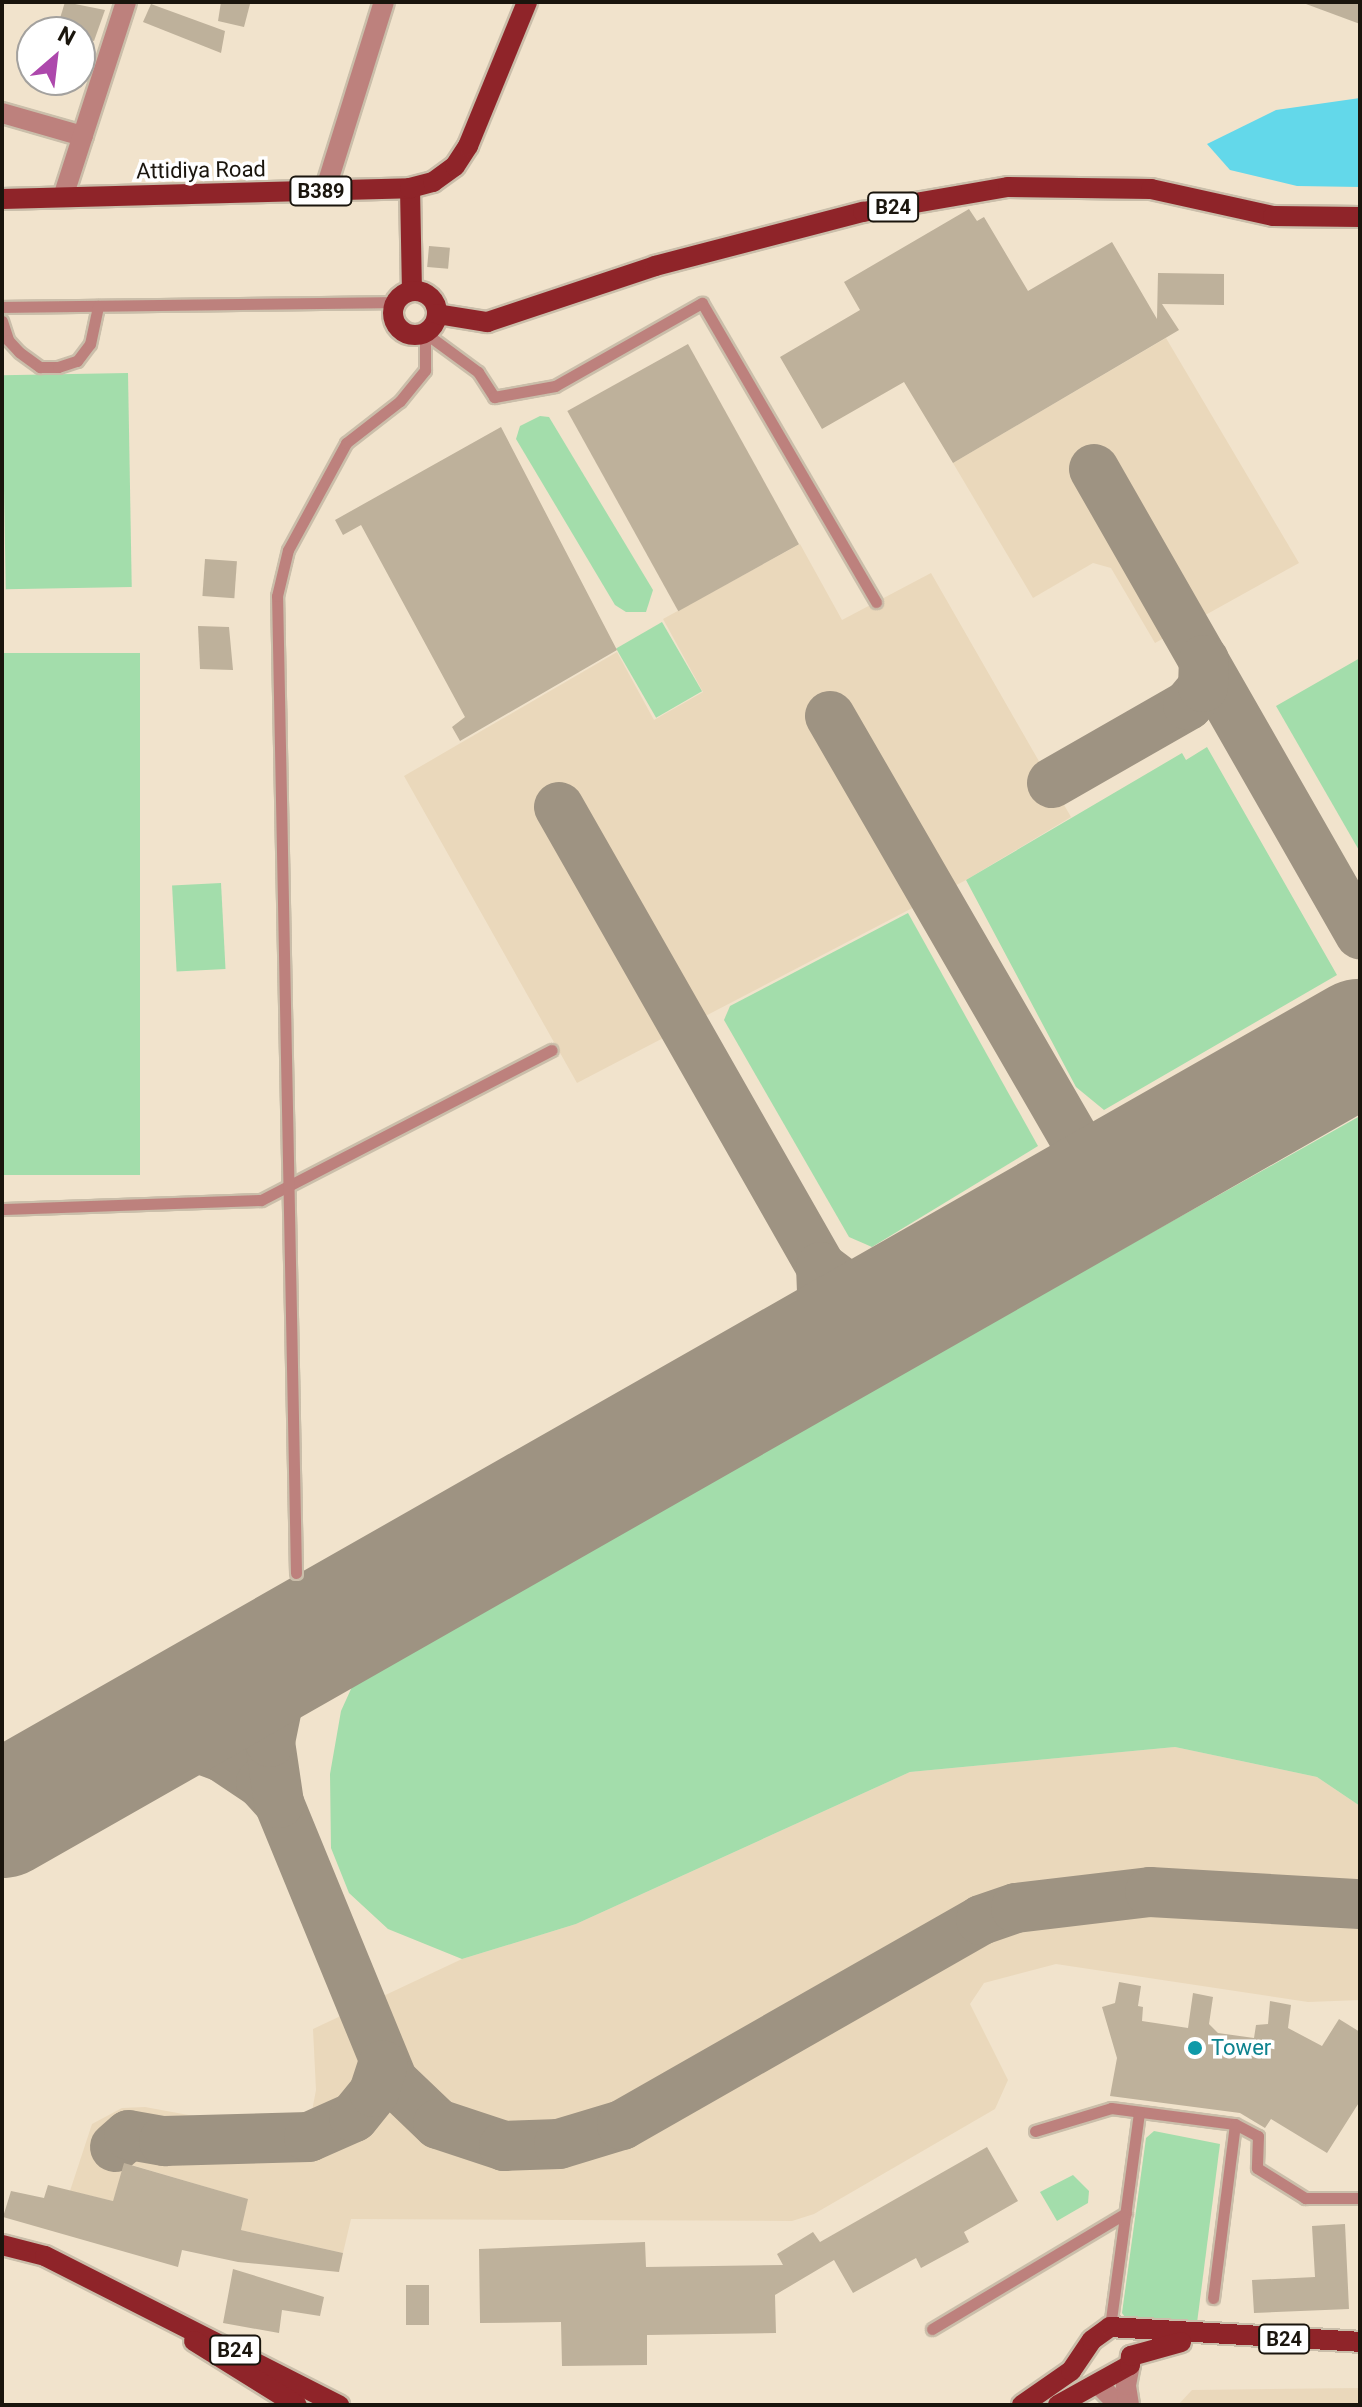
<!DOCTYPE html>
<html>
<head>
<meta charset="utf-8">
<style>
  body { margin:0 }
  #map { position:relative; width:1362px; height:2407px; overflow:hidden; background:#f1e3cc; font-family:Roboto,sans-serif }
  div>[style] { position:absolute }
  .built>* { inset:0; background:#ead8bb }
  .green>* { inset:0; background:#a3ddab; transform-origin:0 0 }
  .water>* { inset:0; background:#63d8ea }
  .taxiway>* { height:50px; margin:-25px; padding:0 25px; transform-origin:25px; border-radius:25px; background:#9e9382 }
  .runway>* { height:126px; margin:-63px; padding:0 63px; transform-origin:63px; border-radius:63px; background:#9e9382 }
  .building>* { inset:0; background:#beb19b; transform-origin:0 0 }
  .roads { filter:drop-shadow(2px 0 #cabeaa) drop-shadow(-2px 0 #cabeaa) drop-shadow(0 2px #cabeaa) drop-shadow(0 -2px #cabeaa) }
  .service>* { height:11px; margin:-5.5px; padding:0 5.5px; transform-origin:5.5px; border-radius:5.5px; background:#bd817d }
  .minor>* { height:20px; margin:-10px; padding:0 10px; transform-origin:10px; border-radius:10px; background:#bd817d }
  .primary>* { height:20px; margin:-10px; padding:0 10px; transform-origin:10px; border-radius:10px; background:#8f2429 }
  .primary>.ring { margin:-10px; padding:0; box-sizing:content-box; background:none; border:20px solid #8f2429; border-radius:50% }
  .dots>* { width:22px; height:22px; translate:-50% -50%; box-sizing:border-box; border:4px solid #fff; border-radius:50% }
  span { translate:-50% -50%; white-space:nowrap; text-align:center; line-height:1.15; -webkit-text-stroke:7px #fff; paint-order:stroke }
  .shield-label span { padding:2px 6px; background:#fff; border:2px solid; border-radius:6px; -webkit-text-stroke-width:0 }
  .shield-label { font-size:20px; color:#1a150d; font-weight:700 }
  .street-label { font-size:22px; color:#1a150d }
  .culture-label { font-size:22px; color:#0d838f }
  .left { translate:0 -50%; text-align:left }
  .frame { position:absolute; inset:0; border:4px solid #1a150d; pointer-events:none }
  .north { position:absolute; left:16px; top:16px; width:80px; height:80px; box-sizing:border-box; background:#fff; border:2px solid #a3a19e; border-radius:50%; rotate:28deg; font-size:22px; font-weight:700; line-height:32px; text-align:center; color:#1a150d }
  .north::after { content:''; display:block; margin:auto; width:28px; height:36px; background:#ad48ac; clip-path:polygon(50% 0,100% 100%,50% 72%,0 100%) }
</style>
</head>
<body>
<div id="map">
  <div class="built">
    <div style="clip-path:polygon(1166px 338px,1299px 563px,1155px 643px,1111px 568px,1093px 563px,1033px 598px,953px 463px)"></div>
    <div style="clip-path:polygon(800px 544px,842px 620px,931px 573px,1071px 817px,966px 880px,577px 1083px,404px 776px,617px 652px,654px 720px,703px 692px,663px 619px)"></div>
    <div style="clip-path:polygon(1175px 1747px,1317px 1777px,1360px 1806px,1360px 2000px,1308px 2002px,1056px 1964px,984px 1983px,970px 2004px,1008px 2080px,995px 2109px,814px 2214px,792px 2221px,351px 2219px,343px 2253px,241px 2230px,247px 2199px,125px 2163px,113px 2201px,70px 2191px,92px 2124px,122px 2108px,145px 2107px,307px 2137px,316px 2090px,313px 2029px,462px 1959px,576px 1924px,910px 1772px)"></div>
    <div style="clip-path:polygon(1360px 2388px,1360px 2405px,1178px 2405px,1192px 2390px)"></div>
  </div>
  <div class="green">
    <div style="left:128px;top:373px;width:214px;height:126px;rotate:89deg"></div>
    <div style="clip-path:polygon(540px 416px,549px 417px,653px 590px,646px 612px,626px 612px,615px 605px,516px 439px,520px 426px)"></div>
    <div style="left:662px;top:622px;width:80px;height:53px;rotate:60deg"></div>
    <div style="left:2px;top:653px;width:138px;height:522px"></div>
    <div style="clip-path:polygon(1360px 658px,1360px 852px,1276px 706px)"></div>
    <div style="clip-path:polygon(1207px 747px,1337px 975px,1104px 1110px,1076px 1087px,966px 880px,1182px 753px,1186px 760px)"></div>
    <div style="left:221px;top:883px;width:86px;height:49px;rotate:87deg"></div>
    <div style="clip-path:polygon(908px 913px,1038px 1146px,872px 1247px,849px 1237px,724px 1020px,730px 1006px)"></div>
    <div style="clip-path:polygon(1360px 1116px,1360px 1806px,1317px 1777px,1175px 1747px,910px 1772px,576px 1924px,462px 1959px,388px 1929px,349px 1893px,331px 1848px,330px 1774px,341px 1711px,356px 1678px)"></div>
    <div style="clip-path:polygon(1154px 2131px,1220px 2144px,1197px 2323px,1127px 2320px,1122px 2313px,1146px 2138px)"></div>
    <div style="clip-path:polygon(1073px 2175px,1089px 2191px,1088px 2203px,1057px 2221px,1040px 2192px)"></div>
  </div>
  <div class="water">
    <div style="clip-path:polygon(1360px 98px,1360px 187px,1297px 186px,1230px 170px,1207px 144px,1276px 110px)"></div>
  </div>
  <div class="taxiway">
    <div style="left:1094px;top:469px;width:536px;rotate:60.23deg"></div>
    <div style="left:830px;top:716px;width:545px;rotate:59.96deg"></div>
    <div style="left:1052px;top:783px;width:157px;rotate:-29.8deg"></div>
    <div style="left:1188px;top:705px;width:23px;rotate:-50deg"></div>
    <div style="left:1203px;top:687px;width:27px;rotate:-88deg"></div>
    <div style="left:559px;top:807px;width:529px;rotate:60.34deg"></div>
    <div style="left:821px;top:1267px;width:45px;rotate:36.9deg"></div>
    <div style="left:857px;top:1294px;width:28px;rotate:10deg"></div>
    <div style="left:885px;top:1299px;width:39px;rotate:-12deg"></div>
    <div style="left:784px;top:1370px;width:41px;rotate:-47deg"></div>
    <div style="left:812px;top:1340px;width:25px;rotate:-63deg"></div>
    <div style="left:823px;top:1318px;width:51px;rotate:-92.2deg"></div>
    <div style="left:97px;top:1761px;width:60px;rotate:-18.4deg"></div>
    <div style="left:154px;top:1742px;width:25px;rotate:-2deg"></div>
    <div style="left:179px;top:1741px;width:46px;rotate:20.4deg"></div>
    <div style="left:222px;top:1757px;width:47px;rotate:33.7deg"></div>
    <div style="left:261px;top:1783px;width:27px;rotate:48deg"></div>
    <div style="left:279px;top:1803px;width:300px;rotate:67.7deg"></div>
    <div style="left:393px;top:2081px;width:62px;rotate:43.7deg"></div>
    <div style="left:438px;top:2124px;width:70px;rotate:18.4deg"></div>
    <div style="left:504px;top:2146px;width:55px;rotate:-2.1deg"></div>
    <div style="left:559px;top:2144px;width:66px;rotate:-16.8deg"></div>
    <div style="left:622px;top:2125px;width:413px;rotate:-29.7deg"></div>
    <div style="left:981px;top:1920px;width:37px;rotate:-19deg"></div>
    <div style="left:1016px;top:1908px;width:135px;rotate:-6.8deg"></div>
    <div style="left:1150px;top:1892px;width:210px;rotate:3.3deg"></div>
    <div style="left:279px;top:1803px;width:62px;rotate:-98.4deg"></div>
    <div style="left:270px;top:1742px;width:45px;rotate:-78.4deg"></div>
    <div style="left:279px;top:1698px;width:53px;rotate:-58.1deg"></div>
    <div style="left:307px;top:1653px;width:48px;rotate:-41.6deg"></div>
    <div style="left:115px;top:2147px;width:18px;rotate:-41deg"></div>
    <div style="left:129px;top:2135px;width:36px;rotate:10deg"></div>
    <div style="left:164px;top:2141px;width:145px;rotate:-1.6deg"></div>
    <div style="left:309px;top:2137px;width:49px;rotate:-24deg"></div>
    <div style="left:354px;top:2117px;width:32px;rotate:-51deg"></div>
    <div style="left:374px;top:2092px;width:28px;rotate:-72deg"></div>
  </div>
  <div class="runway">
    <div style="left:2px;top:1815px;width:1563px;rotate:-29.65deg"></div>
  </div>
  <div class="building">
    <div style="clip-path:polygon(65px 2px,105px 10px,94px 41px,57px 28px)"></div>
    <div style="clip-path:polygon(221px 2px,250px 4px,244px 27px,218px 21px)"></div>
    <div style="clip-path:polygon(1360px 2px,1360px 24px,1306px 4px,1306px 2px)"></div>
    <div style="clip-path:polygon(151px 4px,225px 31px,221px 53px,143px 22px)"></div>
    <div style="clip-path:polygon(969px 209px,977px 221px,984px 217px,1028px 291px,1112px 242px,1157px 319px,1158px 273px,1224px 274px,1224px 305px,1162px 304px,1179px 330px,953px 463px,904px 382px,822px 429px,780px 357px,860px 310px,844px 282px)"></div>
    <div style="left:429px;top:246px;width:21px;height:21px;rotate:5deg"></div>
    <div style="left:688px;top:344px;width:229px;height:138px;rotate:61deg"></div>
    <div style="clip-path:polygon(501px 427px,617px 650px,460px 741px,452px 727px,465px 717px,361px 525px,343px 535px,335px 520px)"></div>
    <div style="left:205px;top:559px;width:32px;height:37px;rotate:4deg"></div>
    <div style="clip-path:polygon(198px 626px,229px 627px,233px 670px,200px 669px)"></div>
    <div style="clip-path:polygon(1119px 1982px,1141px 1986px,1138px 2006px,1143px 2007px,1142px 2021px,1188px 2028px,1193px 1993px,1213px 1997px,1209px 2024px,1218px 2033px,1254px 2038px,1256px 2025px,1268px 2024px,1270px 2001px,1291px 2005px,1288px 2028px,1322px 2046px,1339px 2019px,1360px 2032px,1360px 2101px,1327px 2153px,1271px 2119px,1265px 2128px,1240px 2113px,1110px 2096px,1117px 2058px,1102px 2007px,1115px 2003px)"></div>
    <div style="clip-path:polygon(987px 2147px,1018px 2201px,964px 2232px,969px 2242px,921px 2268px,916px 2258px,853px 2293px,834px 2260px,775px 2295px,776px 2333px,647px 2335px,647px 2365px,562px 2366px,561px 2322px,480px 2323px,479px 2249px,645px 2242px,646px 2267px,783px 2265px,777px 2254px,813px 2232px,820px 2242px)"></div>
    <div style="clip-path:polygon(124px 2163px,248px 2199px,241px 2230px,343px 2253px,339px 2272px,238px 2262px,182px 2250px,178px 2267px,3px 2217px,11px 2191px,44px 2198px,48px 2185px,113px 2201px)"></div>
    <div style="clip-path:polygon(1345px 2224px,1349px 2309px,1254px 2313px,1252px 2280px,1315px 2277px,1312px 2226px)"></div>
    <div style="clip-path:polygon(233px 2269px,324px 2297px,320px 2316px,282px 2310px,279px 2333px,223px 2323px)"></div>
    <div style="left:406px;top:2285px;width:23px;height:40px"></div>
  </div>
  <div class="roads">
    <div class="service">
      <div style="left:2px;top:307px;width:394px;rotate:-0.7deg"></div>
      <div style="left:2px;top:321px;width:20px;rotate:72deg"></div>
      <div style="left:8px;top:340px;width:16px;rotate:47deg"></div>
      <div style="left:19px;top:352px;width:26px;rotate:36deg"></div>
      <div style="left:40px;top:367px;width:18px"></div>
      <div style="left:58px;top:367px;width:20px;rotate:-18deg"></div>
      <div style="left:77px;top:361px;width:21px;rotate:-53deg"></div>
      <div style="left:90px;top:344px;width:39px;rotate:-78deg"></div>
      <div style="left:2px;top:1209px;width:259px;rotate:-2deg"></div>
      <div style="left:261px;top:1200px;width:327px;rotate:-27.3deg"></div>
      <div style="left:296px;top:1573px;width:977px;rotate:-91.11deg"></div>
      <div style="left:277px;top:596px;width:47px;rotate:-76.6deg"></div>
      <div style="left:288px;top:550px;width:122px;rotate:-61.5deg"></div>
      <div style="left:346px;top:443px;width:68px;rotate:-37.9deg"></div>
      <div style="left:400px;top:401px;width:40px;rotate:-51deg"></div>
      <div style="left:425px;top:370px;width:37px;rotate:-90deg"></div>
      <div style="left:425px;top:333px;width:66px;rotate:36.3deg"></div>
      <div style="left:478px;top:372px;width:30px;rotate:57deg"></div>
      <div style="left:494px;top:397px;width:62px;rotate:-10.2deg"></div>
      <div style="left:555px;top:386px;width:169px;rotate:-29.5deg"></div>
      <div style="left:702px;top:303px;width:346px;rotate:59.8deg"></div>
      <div style="left:1035px;top:2131px;width:79px;rotate:-16.8deg"></div>
      <div style="left:1111px;top:2108px;width:125px;rotate:7.4deg"></div>
      <div style="left:1235px;top:2124px;width:26px;rotate:28deg"></div>
      <div style="left:1258px;top:2136px;width:32px;rotate:92deg"></div>
      <div style="left:1257px;top:2168px;width:57px;rotate:32deg"></div>
      <div style="left:1305px;top:2198px;width:55px"></div>
      <div style="left:1213px;top:2298px;width:175px;rotate:-82.8deg"></div>
      <div style="left:1110px;top:2327px;width:217px;rotate:-82.3deg"></div>
      <div style="left:932px;top:2329px;width:226px;rotate:-30.9deg"></div>
    </div>
    <div class="minor">
      <div style="left:2px;top:113px;width:84px;rotate:15.9deg"></div>
      <div style="left:325px;top:191px;width:198px;rotate:-72.7deg"></div>
      <div style="left:63px;top:197px;width:205px;rotate:-72.1deg"></div>
      <div style="left:1098px;top:2384px;width:30px;rotate:45deg"></div>
      <div style="left:1129px;top:2405px;width:20px;rotate:-99deg"></div>
      <div style="left:1126px;top:2385px;width:20px;rotate:-79deg"></div>
    </div>
    <div class="primary">
      <div style="left:410px;top:188px;width:103px;rotate:88.9deg"></div>
      <div style="left:2px;top:199px;width:408px;rotate:-1.5deg"></div>
      <div style="left:410px;top:188px;width:24px;rotate:-15deg"></div>
      <div style="left:433px;top:182px;width:27px;rotate:-36deg"></div>
      <div style="left:455px;top:166px;width:24px;rotate:-57deg"></div>
      <div style="left:468px;top:146px;width:156px;rotate:-67.7deg"></div>
      <div class="ring" style="left:393px;top:291px;width:24px;height:24px"></div>
      <div style="left:437px;top:314px;width:51px;rotate:9.1deg"></div>
      <div style="left:487px;top:322px;width:177px;rotate:-18.4deg"></div>
      <div style="left:655px;top:266px;width:215px;rotate:-14.6deg"></div>
      <div style="left:863px;top:212px;width:147px;rotate:-9.8deg"></div>
      <div style="left:1008px;top:187px;width:143px;rotate:0.8deg"></div>
      <div style="left:1151px;top:189px;width:125px;rotate:12.5deg"></div>
      <div style="left:1273px;top:216px;width:87px;rotate:0.7deg"></div>
      <div style="left:2px;top:2245px;width:44px;rotate:14.3deg"></div>
      <div style="left:45px;top:2256px;width:330px;rotate:26.9deg"></div>
      <div style="left:194px;top:2341px;width:121px;rotate:31.9deg"></div>
      <div style="left:1022px;top:2405px;width:60px;rotate:-34.8deg"></div>
      <div style="left:1071px;top:2371px;width:37px;rotate:-56deg"></div>
      <div style="left:1092px;top:2340px;width:22px;rotate:-36deg"></div>
      <div style="left:1110px;top:2327px;width:250px;rotate:3.4deg"></div>
      <div style="left:1058px;top:2405px;width:82px;rotate:-29.1deg"></div>
      <div style="left:1130px;top:2365px;width:9px;rotate:-84deg"></div>
      <div style="left:1131px;top:2356px;width:52px;rotate:-15.6deg"></div>
    </div>
  </div>
  <div class="dots">
    <div style="left:1195px;top:2048px;background:#0f9aa8"></div>
  </div>
  <div class="shield-label">
    <span style="left:321px;top:191px">B389</span>
    <span style="left:893px;top:207px">B24</span>
    <span style="left:1284px;top:2339px">B24</span>
    <span style="left:235px;top:2350px">B24</span>
  </div>
  <div class="street-label">
    <span style="left:201px;top:170px;rotate:-1deg">Attidiya Road</span>
  </div>
  <div class="culture-label">
    <span class="left" style="left:1211px;top:2048px">Tower</span>
  </div>
  <div class="frame"></div>
  <div class="north">N</div>
</div>
</body>
</html>
